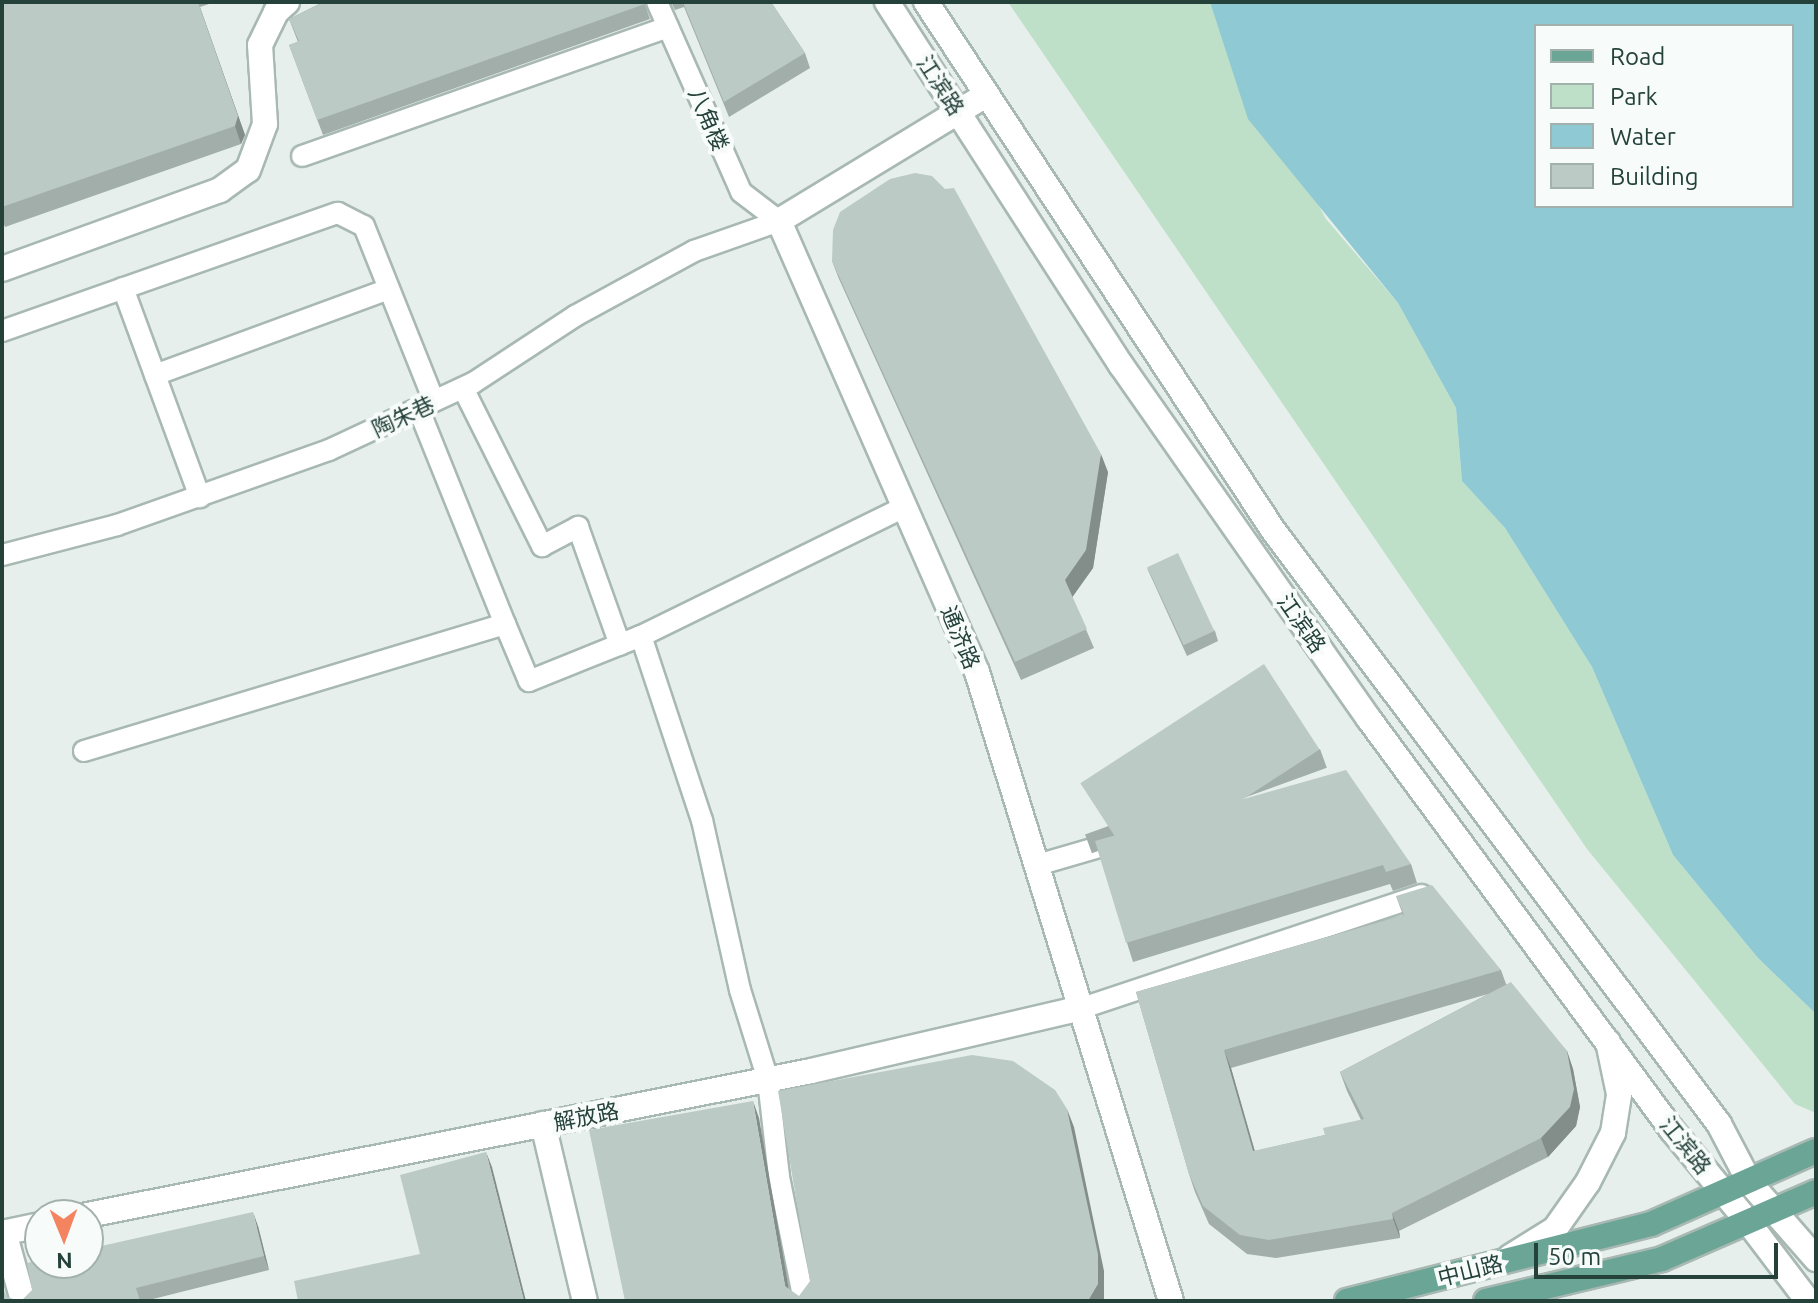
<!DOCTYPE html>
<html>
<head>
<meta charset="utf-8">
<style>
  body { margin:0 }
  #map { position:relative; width:1818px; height:1303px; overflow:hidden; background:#e6efeb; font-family:Ubuntu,"Noto Sans SC",sans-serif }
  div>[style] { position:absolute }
  .green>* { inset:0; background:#bfe0c8 }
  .water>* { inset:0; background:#8ec9d4 }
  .roads { filter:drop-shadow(2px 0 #a8b8b2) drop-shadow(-2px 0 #a8b8b2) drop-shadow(0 2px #a8b8b2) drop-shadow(0 -2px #a8b8b2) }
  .service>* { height:20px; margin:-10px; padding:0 10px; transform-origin:10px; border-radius:10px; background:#fff }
  .minor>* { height:24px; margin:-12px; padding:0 12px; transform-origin:12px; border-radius:12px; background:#fff }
  .tertiary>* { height:24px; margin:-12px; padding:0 12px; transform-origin:12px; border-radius:12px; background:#fff }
  .secondary>* { height:24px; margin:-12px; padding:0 12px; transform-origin:12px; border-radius:12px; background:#fff }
  .primary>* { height:24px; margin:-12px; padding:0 12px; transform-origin:12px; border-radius:12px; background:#6aa596 }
  .wall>* { inset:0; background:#a1aea9; transform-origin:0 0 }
  .shaded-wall>* { inset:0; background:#838d89 }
  .building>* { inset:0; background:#bbcac4; transform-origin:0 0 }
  span { translate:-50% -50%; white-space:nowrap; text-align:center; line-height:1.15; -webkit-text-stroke:8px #f7fbf9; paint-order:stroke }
  .street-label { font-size:22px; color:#24423a }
  .frame { position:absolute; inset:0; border:4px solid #24423a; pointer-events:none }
  .legend { position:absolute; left:1534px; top:24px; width:260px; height:184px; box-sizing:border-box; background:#f7fbf9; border:2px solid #a3b1ad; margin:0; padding:10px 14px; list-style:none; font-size:24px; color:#24423a }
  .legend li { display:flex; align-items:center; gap:16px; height:40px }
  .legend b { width:40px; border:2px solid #a3b1ad }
  .north { position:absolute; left:24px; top:1199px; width:80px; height:80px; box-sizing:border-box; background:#f7fbf9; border:2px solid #a3b1ad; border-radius:50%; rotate:179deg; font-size:22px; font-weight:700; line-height:32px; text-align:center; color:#24423a }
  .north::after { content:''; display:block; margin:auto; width:28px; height:36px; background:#f4845f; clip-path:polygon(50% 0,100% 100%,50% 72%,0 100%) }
  .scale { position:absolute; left:1534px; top:1243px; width:244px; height:36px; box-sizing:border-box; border:4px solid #24423a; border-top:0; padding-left:10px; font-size:24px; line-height:28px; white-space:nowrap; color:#24423a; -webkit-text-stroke:6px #f7fbf9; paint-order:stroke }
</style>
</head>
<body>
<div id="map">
  <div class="green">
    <div style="clip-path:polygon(1008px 2px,1210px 2px,1326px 219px,1398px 303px,1456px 408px,1462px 481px,1505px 528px,1592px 667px,1673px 855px,1758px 958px,1816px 1014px,1816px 1113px,1795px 1104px,1587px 849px)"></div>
  </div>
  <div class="water">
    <div style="clip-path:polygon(evenodd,1210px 2px,1816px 2px,1816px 1014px,1758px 958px,1673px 855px,1592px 667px,1505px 528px,1462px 481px,1456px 408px,1398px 303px,1248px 119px,1210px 2px,1536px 26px,1792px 26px,1792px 206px,1536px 206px,1536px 26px)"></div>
  </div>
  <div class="roads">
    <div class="service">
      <div style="left:657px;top:2px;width:208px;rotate:66.1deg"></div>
      <div style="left:741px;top:192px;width:48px;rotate:37.3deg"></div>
      <div style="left:302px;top:156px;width:388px;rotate:-19.4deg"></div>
      <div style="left:123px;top:288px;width:223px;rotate:69.8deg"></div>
      <div style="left:2px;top:331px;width:356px;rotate:-19.4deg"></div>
      <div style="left:338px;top:213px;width:29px;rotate:27deg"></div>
      <div style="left:364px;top:226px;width:188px;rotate:68.2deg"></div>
      <div style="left:155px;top:375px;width:249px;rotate:-20.2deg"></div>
      <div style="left:463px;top:388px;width:177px;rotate:63.4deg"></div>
      <div style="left:542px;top:546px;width:41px;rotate:-27.8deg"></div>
      <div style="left:578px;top:527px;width:125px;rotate:70.4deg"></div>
      <div style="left:2px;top:555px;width:119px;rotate:-14.6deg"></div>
      <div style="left:117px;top:525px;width:225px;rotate:-19.5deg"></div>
      <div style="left:329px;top:450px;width:159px;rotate:-25deg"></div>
      <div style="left:473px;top:383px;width:122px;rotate:-33.3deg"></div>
      <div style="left:575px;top:316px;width:136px;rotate:-28.6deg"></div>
      <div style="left:694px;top:251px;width:90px;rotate:-19.4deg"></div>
      <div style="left:505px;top:624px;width:62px;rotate:67.2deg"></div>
      <div style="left:529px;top:681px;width:121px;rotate:-21.9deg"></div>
      <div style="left:641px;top:636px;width:293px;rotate:-26.1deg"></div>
      <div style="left:641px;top:636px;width:194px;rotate:71.7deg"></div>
      <div style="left:702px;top:820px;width:174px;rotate:77.4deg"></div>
      <div style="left:740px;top:990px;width:94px;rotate:72.7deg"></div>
      <div style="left:768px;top:1080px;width:98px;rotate:83.5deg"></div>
      <div style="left:779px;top:1177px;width:126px;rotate:78.6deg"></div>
      <div style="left:84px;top:751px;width:440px;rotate:-16.8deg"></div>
      <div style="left:505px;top:624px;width:233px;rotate:-111.9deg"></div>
      <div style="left:1037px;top:865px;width:90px;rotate:-16.2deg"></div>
      <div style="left:1082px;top:1008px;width:358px;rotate:-18.4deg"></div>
    </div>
    <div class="minor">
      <div style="left:2px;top:269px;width:232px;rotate:-19.9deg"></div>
      <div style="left:220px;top:190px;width:34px;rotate:-36deg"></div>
      <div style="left:248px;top:170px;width:49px;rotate:-69.7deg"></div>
      <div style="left:265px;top:124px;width:79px;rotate:-93.6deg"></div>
      <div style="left:260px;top:45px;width:37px;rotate:-64deg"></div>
      <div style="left:276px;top:12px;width:15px;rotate:-42deg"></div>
      <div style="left:543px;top:1124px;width:182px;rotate:76.7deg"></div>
      <div style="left:4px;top:1232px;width:72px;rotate:74.6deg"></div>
    </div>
    <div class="tertiary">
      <div style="left:986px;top:95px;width:242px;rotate:148.7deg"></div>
      <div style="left:779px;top:221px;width:493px;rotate:66.3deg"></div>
      <div style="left:977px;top:672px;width:658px;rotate:72.86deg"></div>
      <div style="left:1774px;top:1211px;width:64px;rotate:48.8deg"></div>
      <div style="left:88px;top:1215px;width:737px;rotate:-11.26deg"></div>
      <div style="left:811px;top:1071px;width:278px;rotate:-13.1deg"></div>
      <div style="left:1748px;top:1222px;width:99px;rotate:52.8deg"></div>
      <div style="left:2px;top:1233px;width:39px;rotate:-12deg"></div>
      <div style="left:1510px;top:1257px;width:53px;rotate:-31.9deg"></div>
      <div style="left:1555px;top:1229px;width:57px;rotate:-54.9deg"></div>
      <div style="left:1588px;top:1182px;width:55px;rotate:-63deg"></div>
      <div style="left:1613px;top:1133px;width:39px;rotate:-81deg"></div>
      <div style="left:1619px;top:1094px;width:53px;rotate:-101.9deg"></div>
    </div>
    <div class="secondary">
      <div style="left:887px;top:2px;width:432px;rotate:57.2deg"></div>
      <div style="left:1121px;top:365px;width:432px;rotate:55deg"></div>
      <div style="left:1369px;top:719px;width:511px;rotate:53.6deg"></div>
      <div style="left:1672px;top:1130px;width:119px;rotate:50.4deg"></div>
      <div style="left:926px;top:2px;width:632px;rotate:56.69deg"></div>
      <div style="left:1273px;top:530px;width:743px;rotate:53.1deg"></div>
      <div style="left:1719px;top:1124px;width:67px;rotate:62.3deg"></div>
      <div style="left:1750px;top:1183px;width:37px;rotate:49deg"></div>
    </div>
    <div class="primary">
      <div style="left:1347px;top:1301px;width:314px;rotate:-14.2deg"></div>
      <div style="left:1651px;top:1224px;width:180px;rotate:-23.9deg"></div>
      <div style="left:1486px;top:1301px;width:181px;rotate:-13.4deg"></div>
      <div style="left:1662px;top:1259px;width:168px;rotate:-23.5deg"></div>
    </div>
  </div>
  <div class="wall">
    <div style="clip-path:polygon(2px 2px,215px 2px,200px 7px,245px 135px,241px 144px,5px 227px,2px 219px)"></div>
    <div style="clip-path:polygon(323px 2px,644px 2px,650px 19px,323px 135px,289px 45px,298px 42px,289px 19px)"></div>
    <div style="clip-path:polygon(671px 2px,771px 2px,805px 53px,810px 68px,729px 117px,684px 7px,675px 10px)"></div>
    <div style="clip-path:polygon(832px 261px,1108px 472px,1093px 568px,1072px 597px,1094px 648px,1021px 680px,839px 279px)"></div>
    <div style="clip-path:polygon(1147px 568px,1215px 631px,1218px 641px,1187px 656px)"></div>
    <div style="left:1320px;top:749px;width:20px;height:250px;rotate:70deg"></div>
    <div style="clip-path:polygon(1095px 841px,1411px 864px,1417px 883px,1393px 891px,1390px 884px,1133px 962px)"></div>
    <div style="clip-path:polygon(evenodd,1396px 896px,1501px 970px,1506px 984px,1567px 1051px,1573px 1069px,1580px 1107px,1576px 1126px,1548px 1157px,1399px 1231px,1400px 1238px,1276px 1258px,1247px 1254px,1209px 1224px,1195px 1192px,1189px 1174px,1136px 992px,1403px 915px,1396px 896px,1488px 994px,1340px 1072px,1347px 1091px,1361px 1120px,1325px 1135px,1255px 1151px,1231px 1068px,1488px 994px)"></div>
    <div style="clip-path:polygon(258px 1226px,269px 1270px,145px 1301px,21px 1301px)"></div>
  </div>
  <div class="shaded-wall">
    <div style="clip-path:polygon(198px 2px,245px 135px,241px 144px,235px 126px)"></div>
    <div style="clip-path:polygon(1101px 454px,1108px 472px,1093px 568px,1071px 599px,1065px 580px)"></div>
    <div style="clip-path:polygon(1224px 1050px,1231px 1068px,1260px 1170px,1253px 1151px)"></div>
    <div style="clip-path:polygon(1567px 1051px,1573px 1069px,1580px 1107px,1576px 1126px,1548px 1157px,1541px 1138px)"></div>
    <div style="clip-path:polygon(753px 1101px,759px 1118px,791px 1301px,785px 1286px)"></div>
    <div style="clip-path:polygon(1067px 1109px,1074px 1127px,1104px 1271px,1104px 1301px,1088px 1301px)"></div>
    <div style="clip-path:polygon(486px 1152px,492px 1167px,526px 1301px,524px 1301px)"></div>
    <div style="clip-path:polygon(253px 1212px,258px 1226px,269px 1270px,264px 1256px)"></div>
    <div style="clip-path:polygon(1392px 1213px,1399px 1231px,1400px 1238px,1393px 1219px)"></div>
  </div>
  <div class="building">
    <div style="clip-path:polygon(2px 2px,198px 2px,238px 116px,235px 126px,2px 207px)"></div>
    <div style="clip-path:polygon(324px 2px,644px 2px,645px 4px,317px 120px,289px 45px,299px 41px,289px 19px)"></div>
    <div style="clip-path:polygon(683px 2px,771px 2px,805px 53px,724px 102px)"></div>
    <div style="clip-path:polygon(915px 173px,932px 176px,945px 189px,954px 188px,1101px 454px,1086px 550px,1065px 580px,1087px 629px,1015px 662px,832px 261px,833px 230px,840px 212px,890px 179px)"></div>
    <div style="left:1178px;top:553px;width:86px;height:34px;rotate:65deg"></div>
    <div style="left:1264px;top:664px;width:102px;height:219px;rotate:57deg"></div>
    <div style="clip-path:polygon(1346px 770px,1411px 864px,1386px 872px,1383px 865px,1126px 943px,1095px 841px)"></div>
    <div style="clip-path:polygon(1432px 885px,1501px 970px,1224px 1050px,1253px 1151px,1325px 1135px,1323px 1128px,1364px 1119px,1340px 1072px,1511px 982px,1567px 1051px,1574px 1089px,1570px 1107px,1541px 1138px,1392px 1213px,1393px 1219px,1269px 1240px,1240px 1235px,1203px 1206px,1189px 1174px,1136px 992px,1404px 915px,1396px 896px)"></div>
    <div style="clip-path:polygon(972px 1055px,1013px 1061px,1055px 1090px,1067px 1109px,1098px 1254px,1098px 1284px,1088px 1301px,625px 1301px,589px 1130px,753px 1101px,785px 1286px,799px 1296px,810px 1281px,778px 1091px)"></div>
    <div style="clip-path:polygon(486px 1152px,524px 1301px,298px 1301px,294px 1281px,420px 1254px,400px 1175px)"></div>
    <div style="clip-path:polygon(253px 1212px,264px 1256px,136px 1288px,140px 1301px,21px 1301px,32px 1290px,27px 1263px,40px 1260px,40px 1263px,88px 1263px,88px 1249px)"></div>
    <div style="clip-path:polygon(2px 1286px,7px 1297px,20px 1301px,2px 1301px)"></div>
  </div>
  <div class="street-label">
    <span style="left:941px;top:85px;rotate:57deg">江滨路</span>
    <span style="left:709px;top:119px;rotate:66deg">八角楼</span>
    <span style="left:403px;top:416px;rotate:-25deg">陶朱巷</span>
    <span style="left:1302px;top:623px;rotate:55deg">江滨路</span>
    <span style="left:961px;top:637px;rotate:67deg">通济路</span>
    <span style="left:586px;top:1116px;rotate:-11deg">解放路</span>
    <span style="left:1686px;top:1145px;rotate:51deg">江滨路</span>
    <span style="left:1470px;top:1270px;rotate:-14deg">中山路</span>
  </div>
  <div class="frame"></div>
  <ul class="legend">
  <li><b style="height:10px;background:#6aa596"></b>Road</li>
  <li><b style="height:22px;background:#bfe0c8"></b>Park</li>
  <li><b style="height:22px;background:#8ec9d4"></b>Water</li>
  <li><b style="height:22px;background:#bbcac4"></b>Building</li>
  </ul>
  <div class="north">N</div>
  <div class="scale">50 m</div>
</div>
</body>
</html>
